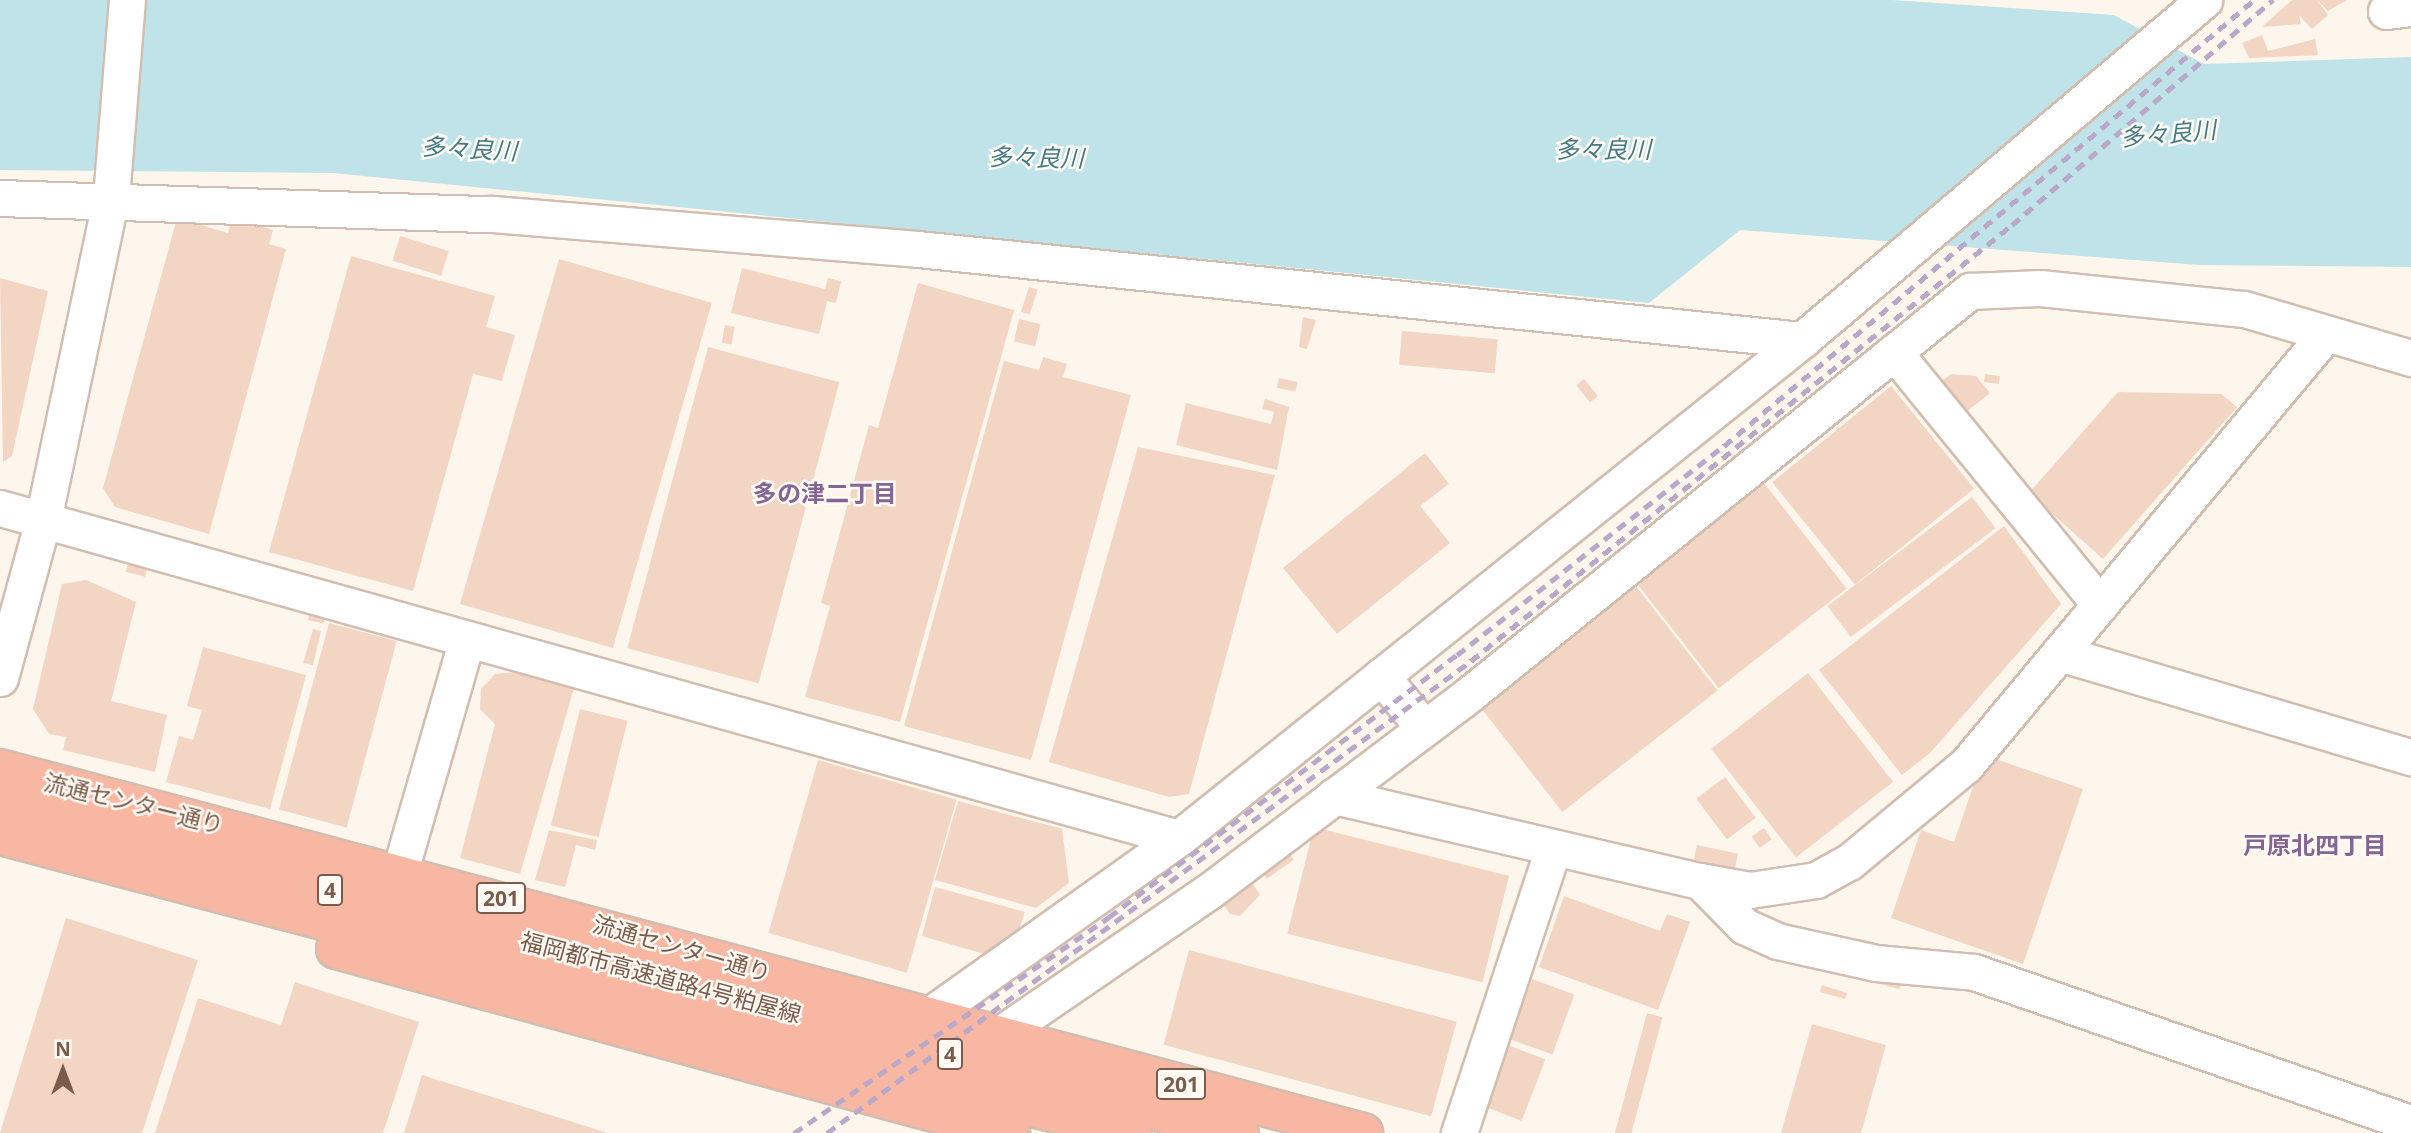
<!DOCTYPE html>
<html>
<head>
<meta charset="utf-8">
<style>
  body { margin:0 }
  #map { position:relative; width:2411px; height:1133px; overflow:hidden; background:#fdf6ec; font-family:"Open Sans","Noto Sans JP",sans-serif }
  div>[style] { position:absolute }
  .water>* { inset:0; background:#bfe3e8 }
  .building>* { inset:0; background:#f3d5c3; transform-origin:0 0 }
  .roads { filter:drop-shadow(2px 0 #d1beb0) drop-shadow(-2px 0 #d1beb0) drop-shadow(0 2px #d1beb0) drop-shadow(0 -2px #d1beb0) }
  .minor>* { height:35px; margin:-17.5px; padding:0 17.5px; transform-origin:17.5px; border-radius:17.5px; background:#fff }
  .highway>* { height:38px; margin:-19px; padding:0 19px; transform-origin:19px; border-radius:19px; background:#f7b7a3 }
  .rail>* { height:5px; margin-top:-2.5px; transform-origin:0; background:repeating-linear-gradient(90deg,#b9a8c9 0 10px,transparent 0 17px) }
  span { translate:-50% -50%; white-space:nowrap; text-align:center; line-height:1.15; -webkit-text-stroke:5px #fffaf3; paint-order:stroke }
  .shield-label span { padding:2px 5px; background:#fffaf3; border:2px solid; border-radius:5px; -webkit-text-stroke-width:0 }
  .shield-label { font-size:21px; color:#7a5c4d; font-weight:700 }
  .street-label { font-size:23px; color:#7a5c4d }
  .water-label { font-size:24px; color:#437c86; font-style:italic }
  .neighbourhood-label { font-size:24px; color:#846695; font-weight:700 }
  .north { position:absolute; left:28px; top:1035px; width:70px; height:70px; -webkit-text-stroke:5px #fffaf3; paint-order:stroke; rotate:0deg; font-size:19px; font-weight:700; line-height:28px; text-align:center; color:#7a5c4d }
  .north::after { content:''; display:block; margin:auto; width:24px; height:32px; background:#7a5c4d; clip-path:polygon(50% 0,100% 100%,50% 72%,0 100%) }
</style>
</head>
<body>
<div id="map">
  <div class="water">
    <div style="clip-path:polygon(0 0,1892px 0,2114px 15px,2204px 64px,2411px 57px,2411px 267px,2200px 265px,1740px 230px,1649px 303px,333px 173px,0 170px)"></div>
  </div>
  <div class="building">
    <div style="clip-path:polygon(2292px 0,2347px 0,2328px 11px,2317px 0,2328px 15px,2312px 29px,2299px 15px,2301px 24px,2262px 27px)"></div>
    <div style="clip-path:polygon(2262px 35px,2268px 51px,2315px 39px,2318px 55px,2249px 58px,2242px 43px)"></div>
    <div style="clip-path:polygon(177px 218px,228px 233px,232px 218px,273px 230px,269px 244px,286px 249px,209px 534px,115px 507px,103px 488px)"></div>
    <div style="left:400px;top:236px;width:51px;height:26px;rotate:17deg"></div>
    <div style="clip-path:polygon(351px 256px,495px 296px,486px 327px,515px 335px,502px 381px,473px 374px,413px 591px,269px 552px)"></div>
    <div style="left:559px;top:259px;width:159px;height:359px;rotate:16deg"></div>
    <div style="clip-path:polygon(742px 268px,825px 289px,828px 278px,841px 281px,836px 303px,827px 301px,819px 334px,731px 313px)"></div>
    <div style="clip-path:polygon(0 278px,48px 291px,12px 456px,3px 462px)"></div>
    <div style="clip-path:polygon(918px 283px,1014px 310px,900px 722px,805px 697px,830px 606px,821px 603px,869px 425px,878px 428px)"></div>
    <div style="left:1029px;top:287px;width:9px;height:26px;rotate:18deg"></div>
    <div style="clip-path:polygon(1303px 317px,1316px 320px,1307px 349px,1299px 347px)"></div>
    <div style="left:1019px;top:319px;width:22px;height:23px;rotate:13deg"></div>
    <div style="left:725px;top:325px;width:10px;height:18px;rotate:11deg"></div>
    <div style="left:1402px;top:331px;width:96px;height:34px;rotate:5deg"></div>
    <div style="left:708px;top:347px;width:136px;height:312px;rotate:15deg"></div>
    <div style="clip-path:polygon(1043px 357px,1067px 364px,1063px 377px,1131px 395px,1031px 760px,904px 726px,1004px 361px,1039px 370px)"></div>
    <div style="clip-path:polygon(1951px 374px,1976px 376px,1990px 393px,1965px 413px,1940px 382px)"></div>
    <div style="left:1985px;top:374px;width:15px;height:8px;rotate:8deg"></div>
    <div style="left:1279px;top:378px;width:19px;height:10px;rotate:12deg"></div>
    <div style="left:1584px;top:379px;width:22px;height:10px;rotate:51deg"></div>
    <div style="left:1891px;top:386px;width:132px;height:153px;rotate:51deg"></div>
    <div style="clip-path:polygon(2118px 392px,2221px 394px,2237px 407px,2103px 559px,2029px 493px)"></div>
    <div style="clip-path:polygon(1265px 399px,1289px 407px,1277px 470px,1176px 445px,1186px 403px,1271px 424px,1274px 412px,1262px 409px)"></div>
    <div style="clip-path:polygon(1138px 447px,1275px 475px,1189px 794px,1169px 797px,1049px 762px)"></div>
    <div style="clip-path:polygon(1425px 453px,1449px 484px,1420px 506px,1450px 543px,1337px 634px,1283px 568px)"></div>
    <div style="left:1764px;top:483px;width:134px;height:162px;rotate:52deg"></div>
    <div style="left:1972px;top:497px;width:39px;height:181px;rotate:53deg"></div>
    <div style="clip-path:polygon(2004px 526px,2061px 604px,1930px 753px,1902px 775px,1819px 670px)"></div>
    <div style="left:128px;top:563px;width:20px;height:9px;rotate:15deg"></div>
    <div style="clip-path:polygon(86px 580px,136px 602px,111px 701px,167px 715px,155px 772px,63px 750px,66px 737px,49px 734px,33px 709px,62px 584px)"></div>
    <div style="left:1635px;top:585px;width:134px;height:197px;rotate:52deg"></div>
    <div style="left:310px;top:612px;width:16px;height:8px;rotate:15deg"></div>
    <div style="left:329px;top:623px;width:70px;height:193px;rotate:15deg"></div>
    <div style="clip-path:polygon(313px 629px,321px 631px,313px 665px,303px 663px)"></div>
    <div style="clip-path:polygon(203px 647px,306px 675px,270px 809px,166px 782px,179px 736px,193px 740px,202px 710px,187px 706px)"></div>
    <div style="clip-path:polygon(515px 672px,574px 688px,520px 874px,460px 858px,495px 724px,480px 709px,481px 689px,495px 674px)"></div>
    <div style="left:1808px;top:673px;width:138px;height:123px;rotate:52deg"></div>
    <div style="left:580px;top:709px;width:49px;height:120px;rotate:14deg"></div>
    <div style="clip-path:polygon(1984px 755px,2083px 789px,2023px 964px,1891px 918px,1921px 830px,1954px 842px)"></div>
    <div style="left:818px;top:760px;width:144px;height:180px;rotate:16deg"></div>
    <div style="left:1725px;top:777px;width:51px;height:36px;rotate:53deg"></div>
    <div style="clip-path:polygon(958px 801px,1062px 829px,1069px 883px,1036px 908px,935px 880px)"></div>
    <div style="left:1314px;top:827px;width:201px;height:110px;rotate:14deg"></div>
    <div style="left:1764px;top:828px;width:14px;height:15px;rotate:56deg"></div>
    <div style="clip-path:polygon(549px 830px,597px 840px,595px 850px,576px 845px,565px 887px,535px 880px)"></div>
    <div style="left:1697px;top:845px;width:42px;height:15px;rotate:12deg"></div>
    <div style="left:1287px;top:850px;width:12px;height:33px;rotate:55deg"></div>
    <div style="clip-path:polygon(1249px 878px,1260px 895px,1240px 916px,1230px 914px,1219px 899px)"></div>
    <div style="clip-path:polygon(935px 887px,1025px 912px,1020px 927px,984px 954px,922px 936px)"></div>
    <div style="clip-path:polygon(1564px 896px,1660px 931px,1667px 914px,1690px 922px,1658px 1010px,1539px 967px)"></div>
    <div style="clip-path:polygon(66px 918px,198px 960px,142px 1133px,0 1133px)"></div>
    <div style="left:1189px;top:950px;width:277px;height:98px;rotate:15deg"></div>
    <div style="left:1832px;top:963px;width:72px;height:8px;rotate:15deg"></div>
    <div style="left:1532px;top:979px;width:45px;height:64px;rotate:20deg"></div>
    <div style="clip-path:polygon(295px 982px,419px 1022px,383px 1133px,155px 1133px,198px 998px,281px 1025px)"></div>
    <div style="clip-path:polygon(1822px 985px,1847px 993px,1845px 999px,1820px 992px)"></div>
    <div style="left:1647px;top:1013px;width:16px;height:124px;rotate:15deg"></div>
    <div style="clip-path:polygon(1812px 1024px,1886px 1045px,1861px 1133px,1781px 1133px)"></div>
    <div style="left:1508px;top:1045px;width:40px;height:66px;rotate:21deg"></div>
    <div style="clip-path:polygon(422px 1075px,605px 1132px,605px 1133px,404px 1133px)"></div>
  </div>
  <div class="roads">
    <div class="minor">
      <div style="left:2386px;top:11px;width:25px;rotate:-7deg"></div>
      <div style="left:0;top:198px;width:492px;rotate:1.9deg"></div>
      <div style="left:492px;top:214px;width:427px;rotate:4.7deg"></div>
      <div style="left:918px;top:249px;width:889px;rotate:5.88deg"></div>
      <div style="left:1894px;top:352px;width:326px;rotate:50.8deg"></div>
      <div style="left:0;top:508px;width:1224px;rotate:15.64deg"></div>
      <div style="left:2059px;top:653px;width:367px;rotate:16.5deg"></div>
      <div style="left:1381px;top:676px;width:67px;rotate:50.4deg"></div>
      <div style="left:0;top:678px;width:164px;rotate:-74.8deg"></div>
      <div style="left:43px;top:520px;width:329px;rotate:-78.1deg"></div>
      <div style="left:111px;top:198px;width:199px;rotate:-85.4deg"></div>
      <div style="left:1334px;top:796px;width:376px;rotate:13.1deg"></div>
      <div style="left:1700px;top:881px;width:51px;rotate:10.2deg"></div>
      <div style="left:1750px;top:890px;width:67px;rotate:-8.6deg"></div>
      <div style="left:1816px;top:880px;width:38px;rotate:-29deg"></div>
      <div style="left:1849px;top:862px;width:152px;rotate:-39.7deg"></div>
      <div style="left:1966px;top:765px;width:559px;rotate:-50.16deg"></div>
      <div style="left:400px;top:871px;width:241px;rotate:-73.9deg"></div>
      <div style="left:1700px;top:881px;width:63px;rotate:45.6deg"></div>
      <div style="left:1744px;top:926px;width:36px;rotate:24deg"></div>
      <div style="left:1777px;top:941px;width:101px;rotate:12.5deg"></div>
      <div style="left:1876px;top:963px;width:98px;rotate:5.2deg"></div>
      <div style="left:1974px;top:972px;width:462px;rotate:19.1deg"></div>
      <div style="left:927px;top:1017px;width:309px;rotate:-35.4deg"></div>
      <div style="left:1179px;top:838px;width:798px;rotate:-38.64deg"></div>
      <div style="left:1802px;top:340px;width:527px;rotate:-40.22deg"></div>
      <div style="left:999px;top:1035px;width:253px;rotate:-34.4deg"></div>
      <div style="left:1208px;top:892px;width:330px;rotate:-37.1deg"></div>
      <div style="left:1471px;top:693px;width:641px;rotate:-38.86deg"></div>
      <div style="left:1970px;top:291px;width:70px;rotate:-2.5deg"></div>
      <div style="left:2040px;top:288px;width:205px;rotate:5.9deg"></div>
      <div style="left:2244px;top:309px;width:174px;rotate:16.4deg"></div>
      <div style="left:1459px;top:1133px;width:299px;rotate:-71.7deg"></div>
    </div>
    <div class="highway">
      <div style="left:0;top:769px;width:1411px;rotate:14.95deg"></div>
      <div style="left:0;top:803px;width:1282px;rotate:14.91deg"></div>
      <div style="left:0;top:835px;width:1170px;rotate:14.76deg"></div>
      <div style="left:336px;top:949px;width:699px;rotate:15.27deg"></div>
    </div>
  </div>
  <div class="rail">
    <div style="left:794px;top:1133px;width:382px;rotate:-34.4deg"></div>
    <div style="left:1109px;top:917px;width:436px;rotate:-37deg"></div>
    <div style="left:1457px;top:655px;width:339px;rotate:-38.1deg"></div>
    <div style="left:1724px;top:446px;width:693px;rotate:-40.08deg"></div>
    <div style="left:827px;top:1133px;width:798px;rotate:-36.24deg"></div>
    <div style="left:1471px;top:661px;width:695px;rotate:-38.87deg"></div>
    <div style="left:2012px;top:225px;width:345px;rotate:-40.8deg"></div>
  </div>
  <div class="shield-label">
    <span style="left:330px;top:890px">4</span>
    <span style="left:501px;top:898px">201</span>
    <span style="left:950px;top:1054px">4</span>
    <span style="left:1181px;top:1084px">201</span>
  </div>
  <div class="street-label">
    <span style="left:134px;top:803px;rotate:14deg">流通センター通り</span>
    <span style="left:682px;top:948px;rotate:16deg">流通センター通り</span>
    <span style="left:661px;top:977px;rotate:15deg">福岡都市高速道路4号粕屋線</span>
  </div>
  <div class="water-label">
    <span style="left:2168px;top:133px;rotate:-5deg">多々良川</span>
    <span style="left:469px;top:148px;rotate:3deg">多々良川</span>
    <span style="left:1603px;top:149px">多々良川</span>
    <span style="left:1036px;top:157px;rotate:1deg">多々良川</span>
  </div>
  <div class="neighbourhood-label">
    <span style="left:825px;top:493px">多の津二丁目</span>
    <span style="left:2315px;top:845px">戸原北四丁目</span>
  </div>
  <div class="north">N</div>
</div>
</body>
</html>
